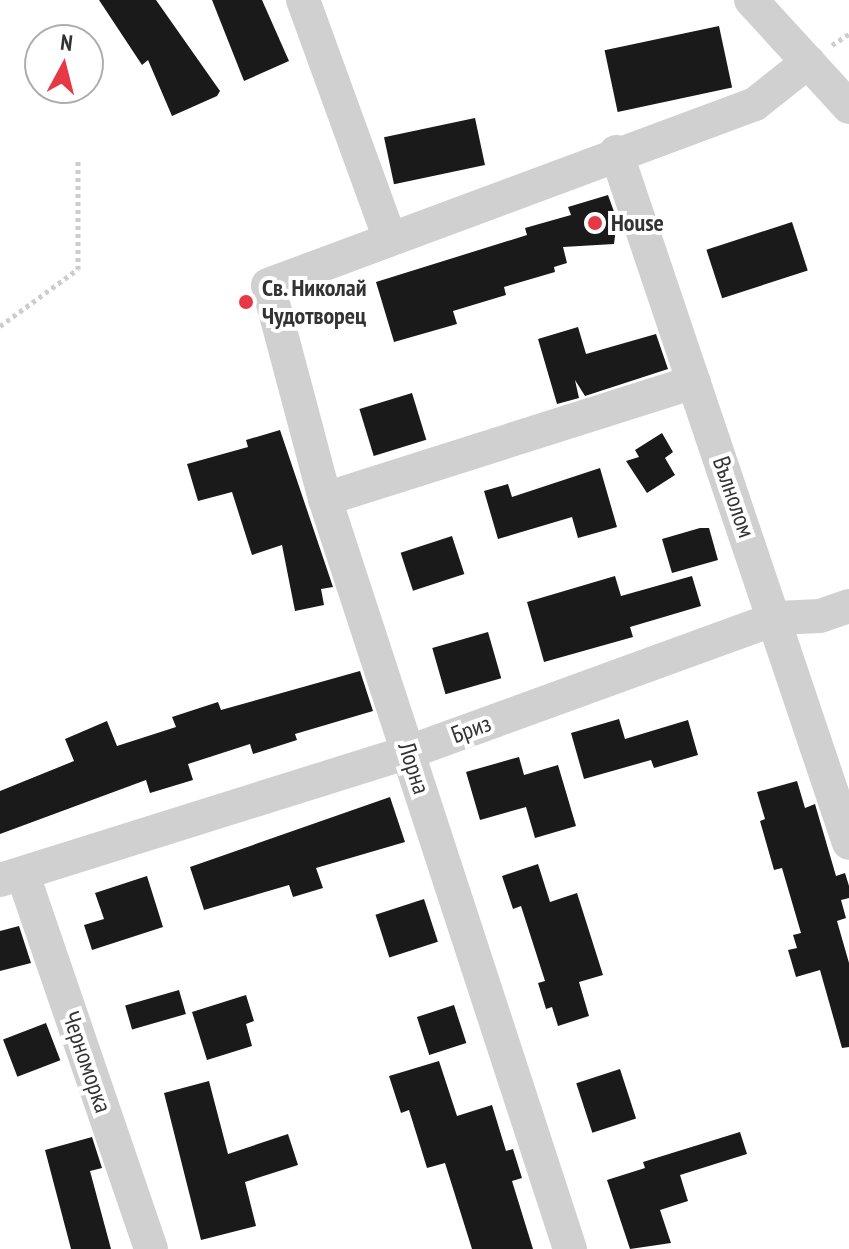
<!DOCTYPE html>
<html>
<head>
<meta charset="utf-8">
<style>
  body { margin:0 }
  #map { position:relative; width:849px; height:1249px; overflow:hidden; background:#fff; font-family:"PT Sans Narrow",sans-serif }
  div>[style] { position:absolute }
  .building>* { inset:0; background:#1a1a1a; transform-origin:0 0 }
  .path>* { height:5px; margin-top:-2.5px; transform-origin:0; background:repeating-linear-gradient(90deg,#cdcdcd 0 4px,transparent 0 8px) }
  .minor>* { height:34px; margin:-17px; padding:0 17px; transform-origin:17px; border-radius:17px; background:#d0d0d0 }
  .dots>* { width:22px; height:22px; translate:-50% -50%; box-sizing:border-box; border:4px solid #fff; border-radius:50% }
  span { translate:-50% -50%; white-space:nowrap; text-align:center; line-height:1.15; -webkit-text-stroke:8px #fff; paint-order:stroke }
  .poi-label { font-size:24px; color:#333; font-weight:700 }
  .left { translate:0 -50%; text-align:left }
  .street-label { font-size:24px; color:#333 }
  .north { position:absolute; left:24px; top:24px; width:80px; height:80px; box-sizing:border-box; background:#fff; border:2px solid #adadad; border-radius:50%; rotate:7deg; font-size:22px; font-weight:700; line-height:32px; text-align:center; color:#333 }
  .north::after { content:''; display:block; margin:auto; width:28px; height:36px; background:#e63946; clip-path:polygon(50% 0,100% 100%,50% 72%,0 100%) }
</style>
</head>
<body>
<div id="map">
  <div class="building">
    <div style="clip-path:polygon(99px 0,156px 0,220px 91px,217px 96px,172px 116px,148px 60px,142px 65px)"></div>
    <div style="clip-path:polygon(212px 0,262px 0,289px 61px,244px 81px)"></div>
    <div style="left:719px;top:26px;width:63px;height:117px;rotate:78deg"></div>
    <div style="left:475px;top:118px;width:48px;height:93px;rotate:78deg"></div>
    <div style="clip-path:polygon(608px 195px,617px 220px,614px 244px,563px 247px,567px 263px,554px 267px,555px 272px,504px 287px,506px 295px,453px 311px,457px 324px,394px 342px,376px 282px,527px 235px,525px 228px,571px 215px,568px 207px)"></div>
    <div style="left:792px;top:222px;width:51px;height:90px;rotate:72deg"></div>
    <div style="clip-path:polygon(578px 327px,586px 354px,656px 334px,668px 369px,585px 396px,575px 380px,579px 398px,557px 404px,538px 339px)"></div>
    <div style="left:412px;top:393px;width:49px;height:55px;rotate:73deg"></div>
    <div style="clip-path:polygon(280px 430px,333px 587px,321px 589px,324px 605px,295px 611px,282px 545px,252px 555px,232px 492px,198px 501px,187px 464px,248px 447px,246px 440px)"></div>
    <div style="clip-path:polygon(662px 433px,673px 452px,665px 458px,675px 475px,647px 493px,626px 461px,639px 457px,635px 450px)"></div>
    <div style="clip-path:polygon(600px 468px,617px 527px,578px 538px,572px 517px,498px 539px,484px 491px,508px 484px,512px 497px)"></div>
    <div style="clip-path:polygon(700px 528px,709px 528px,718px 560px,672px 573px,662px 539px)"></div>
    <div style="left:452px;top:536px;width:40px;height:54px;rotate:72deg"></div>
    <div style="clip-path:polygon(615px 576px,621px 596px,692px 576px,701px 606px,630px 627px,633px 637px,544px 662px,527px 602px)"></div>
    <div style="left:488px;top:632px;width:48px;height:58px;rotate:74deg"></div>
    <div style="clip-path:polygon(360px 671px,373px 711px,295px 734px,297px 740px,253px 754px,250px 744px,188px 764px,193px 780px,150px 793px,146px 780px,0 834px,0 791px,74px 761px,65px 739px,107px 721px,117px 746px,176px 727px,172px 717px,218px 702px,221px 710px)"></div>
    <div style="clip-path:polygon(619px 719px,625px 739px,688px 720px,698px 755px,654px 768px,651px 760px,584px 779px,571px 733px)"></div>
    <div style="clip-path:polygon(519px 757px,524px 775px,558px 765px,576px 826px,535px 838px,526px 807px,480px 820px,466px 772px)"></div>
    <div style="clip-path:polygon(797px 781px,805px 808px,815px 804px,836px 876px,845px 873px,849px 886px,849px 898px,841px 900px,846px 918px,837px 921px,849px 963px,849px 1047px,842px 1048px,820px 970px,796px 977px,788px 950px,797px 948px,793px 935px,801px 933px,782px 868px,774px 870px,760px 821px,765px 819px,757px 792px)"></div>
    <div style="clip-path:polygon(390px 797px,405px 842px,316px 868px,323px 888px,293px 897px,289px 885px,204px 910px,190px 867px)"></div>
    <div style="clip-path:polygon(538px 864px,550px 902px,577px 893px,603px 975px,579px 982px,589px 1016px,558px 1026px,552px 1007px,546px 1009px,538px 983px,545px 981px,521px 906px,513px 909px,502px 876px)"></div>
    <div style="clip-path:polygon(147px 876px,163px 927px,92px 950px,84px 925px,104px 919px,95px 893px)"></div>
    <div style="left:424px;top:899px;width:45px;height:51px;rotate:72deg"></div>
    <div style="clip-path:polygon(19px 926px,31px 963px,0 971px,0 931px)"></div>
    <div style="left:179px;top:990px;width:25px;height:56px;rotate:74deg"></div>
    <div style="clip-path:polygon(246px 995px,254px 1021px,246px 1024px,252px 1046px,207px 1060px,192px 1012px)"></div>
    <div style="left:454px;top:1005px;width:40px;height:39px;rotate:72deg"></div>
    <div style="left:46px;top:1023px;width:40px;height:46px;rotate:69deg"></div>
    <div style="clip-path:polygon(439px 1061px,457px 1116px,492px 1105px,506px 1151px,513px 1149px,522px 1178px,512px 1181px,533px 1249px,472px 1249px,445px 1163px,427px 1168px,409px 1110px,401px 1113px,389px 1076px)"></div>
    <div style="left:620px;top:1069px;width:52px;height:46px;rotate:72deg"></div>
    <div style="clip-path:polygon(209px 1081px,228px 1154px,288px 1134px,298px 1165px,245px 1182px,256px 1226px,201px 1240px,164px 1093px)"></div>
    <div style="clip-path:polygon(740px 1132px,747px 1154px,680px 1175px,688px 1201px,660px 1210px,671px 1243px,630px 1249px,607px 1180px,645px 1168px,643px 1162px)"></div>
    <div style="clip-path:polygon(92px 1137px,102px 1168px,90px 1171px,111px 1249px,71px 1249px,45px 1150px)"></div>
  </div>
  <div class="path">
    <div style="left:832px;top:45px;width:20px;rotate:-33deg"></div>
    <div style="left:0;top:326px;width:97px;rotate:-36.2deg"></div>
    <div style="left:78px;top:269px;width:109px;rotate:-90deg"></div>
  </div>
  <div class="minor">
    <div style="left:303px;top:0;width:251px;rotate:70deg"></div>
    <div style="left:751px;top:0;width:145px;rotate:47.5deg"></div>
    <div style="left:616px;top:152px;width:729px;rotate:71.37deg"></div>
    <div style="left:325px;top:499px;width:387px;rotate:-17.6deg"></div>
    <div style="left:23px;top:875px;width:395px;rotate:71.1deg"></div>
    <div style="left:0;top:880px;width:429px;rotate:-17.4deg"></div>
    <div style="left:409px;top:752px;width:392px;rotate:-20deg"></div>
    <div style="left:777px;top:618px;width:43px;rotate:-2.7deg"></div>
    <div style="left:820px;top:616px;width:31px;rotate:-19deg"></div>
    <div style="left:570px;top:1249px;width:789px;rotate:-108.09deg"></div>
    <div style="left:325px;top:499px;width:221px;rotate:-104.9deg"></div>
    <div style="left:268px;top:285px;width:520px;rotate:-20.39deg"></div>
    <div style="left:755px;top:104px;width:68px;rotate:-38.4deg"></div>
  </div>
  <div class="dots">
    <div style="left:595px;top:223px;background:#e63946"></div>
    <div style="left:246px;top:302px;background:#e63946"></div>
  </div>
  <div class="poi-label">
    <span class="left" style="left:611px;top:223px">House</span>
    <span class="left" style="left:262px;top:302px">Св. Николай<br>Чудотворец</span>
  </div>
  <div class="street-label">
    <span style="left:734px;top:497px;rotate:71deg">Вълнолом</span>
    <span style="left:471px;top:729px;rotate:-20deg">Бриз</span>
    <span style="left:414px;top:768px;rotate:72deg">Лорна</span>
    <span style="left:87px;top:1062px;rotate:71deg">Черноморка</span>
  </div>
  <div class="north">N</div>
</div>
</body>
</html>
